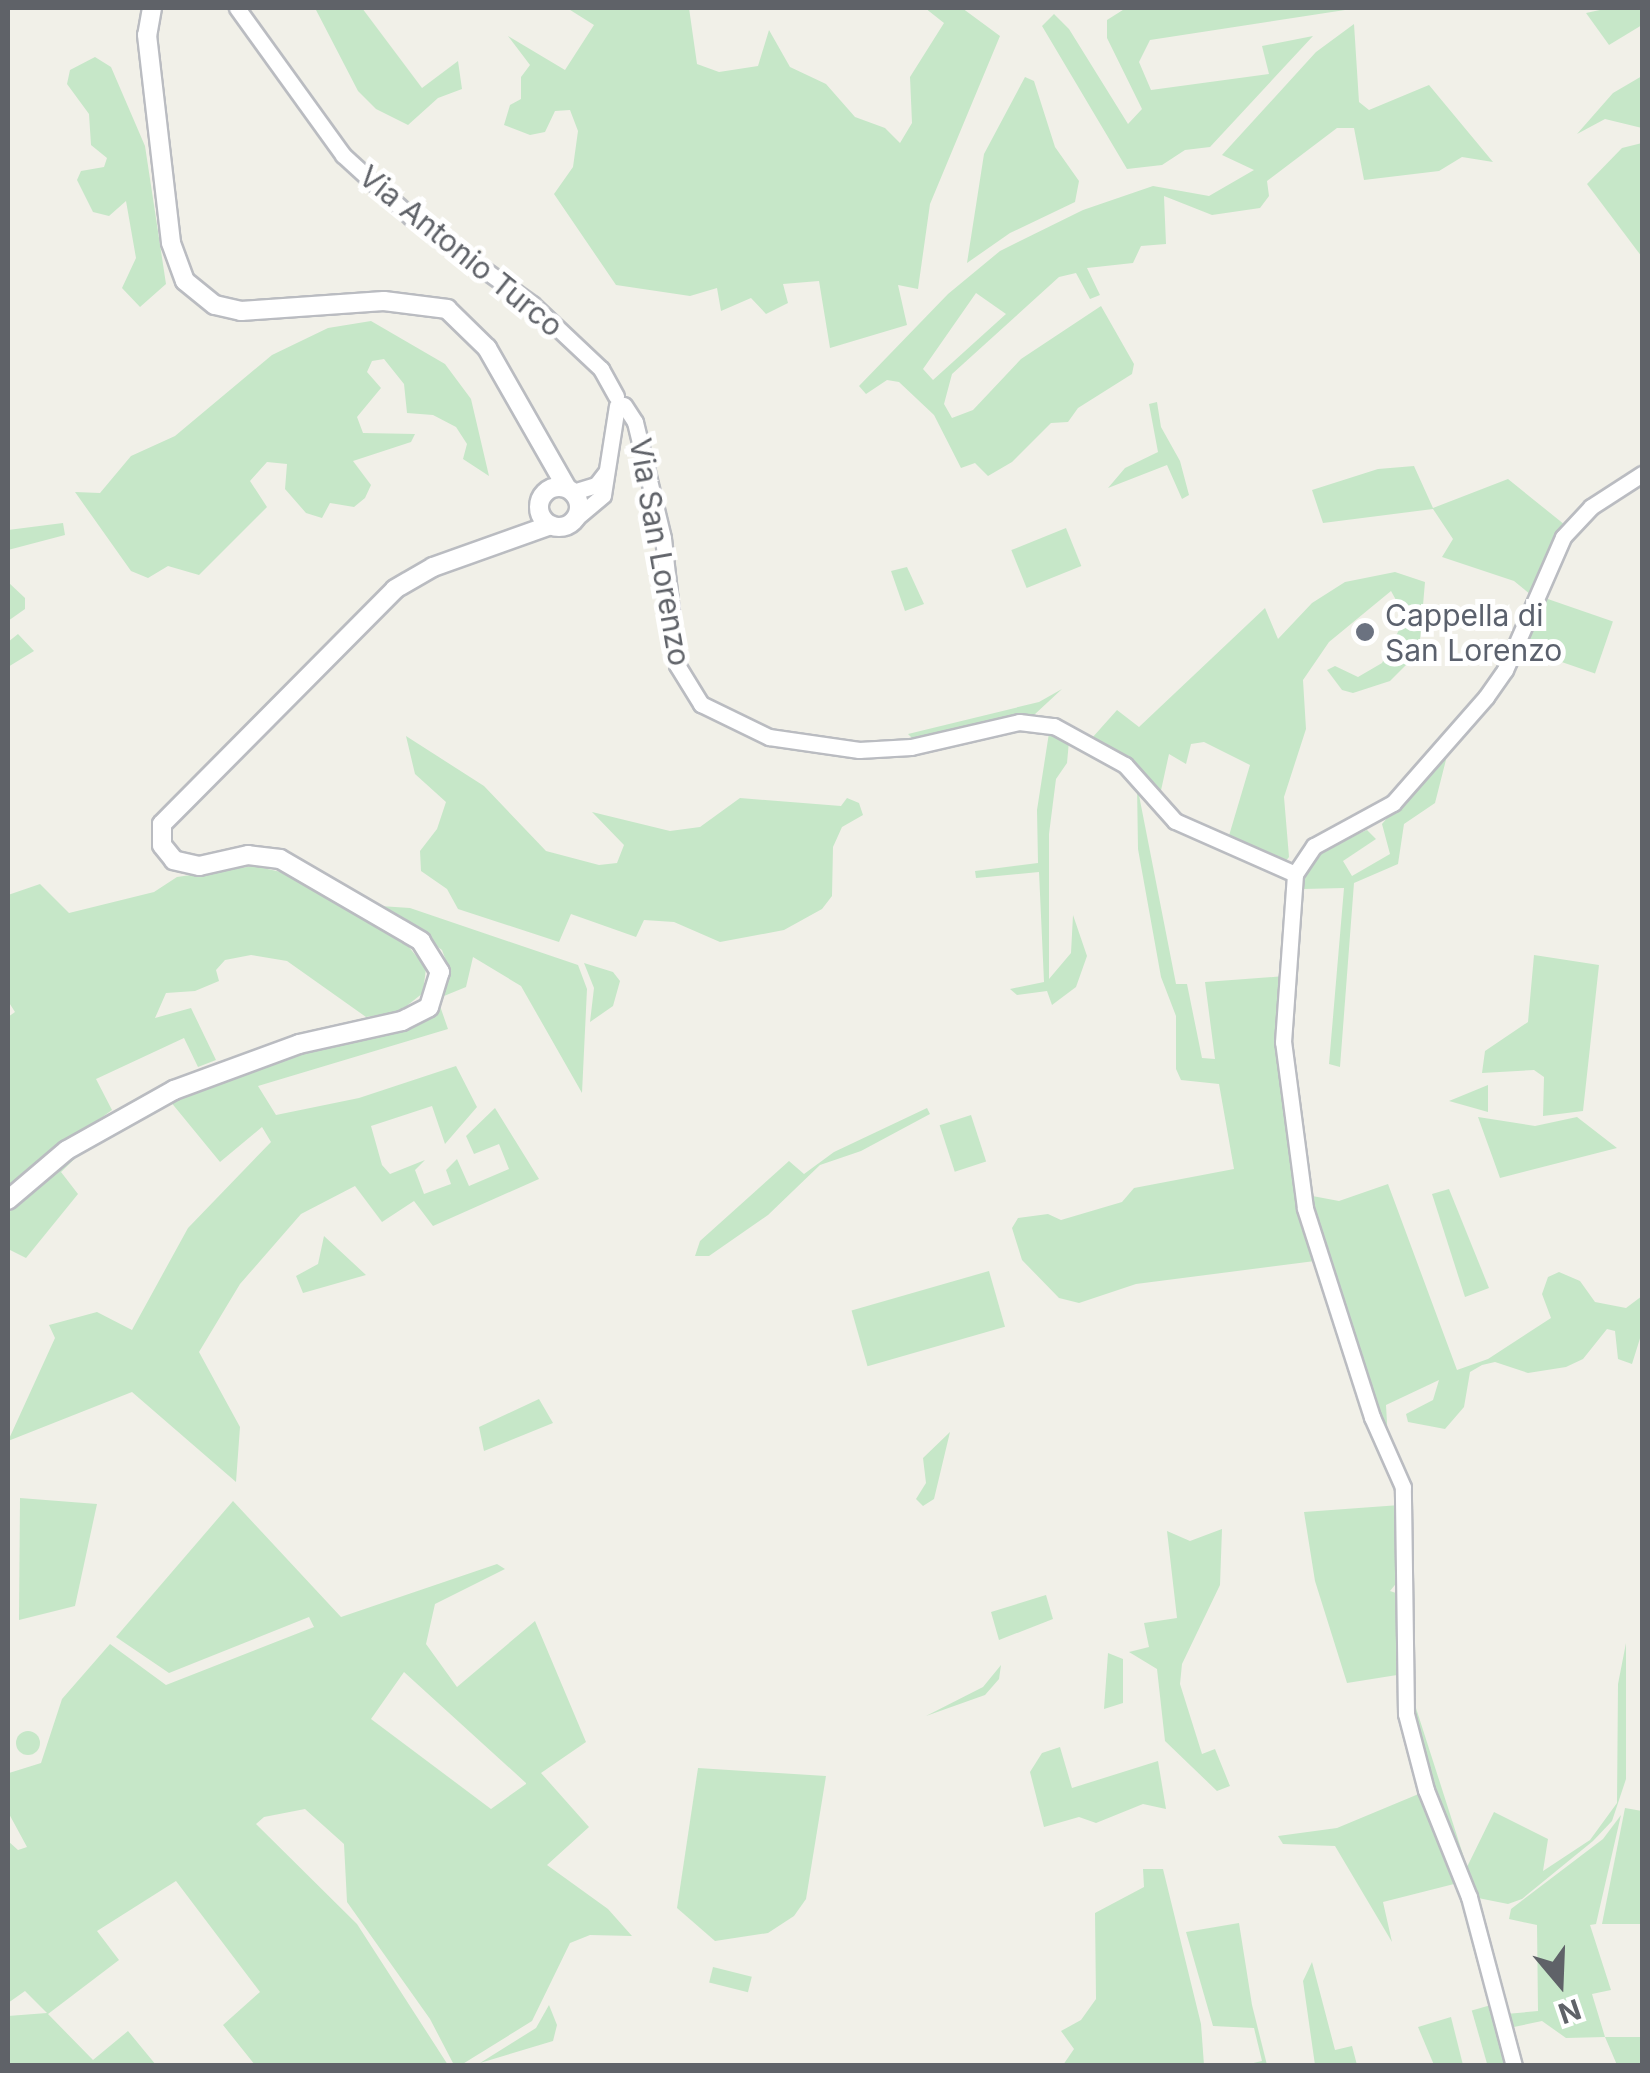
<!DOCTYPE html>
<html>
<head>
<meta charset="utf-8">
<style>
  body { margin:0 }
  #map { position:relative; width:1650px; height:2073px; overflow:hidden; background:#f1f0e8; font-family:Inter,sans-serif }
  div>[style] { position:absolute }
  .green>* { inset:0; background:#c6e7c8; transform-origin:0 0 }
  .round { border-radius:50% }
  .roads { filter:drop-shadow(2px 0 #babcc1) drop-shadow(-2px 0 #babcc1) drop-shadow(0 2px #babcc1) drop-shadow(0 -2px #babcc1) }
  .tertiary>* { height:15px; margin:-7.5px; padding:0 7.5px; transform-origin:7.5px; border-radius:7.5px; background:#fff }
  .secondary>* { height:18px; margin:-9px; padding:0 9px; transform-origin:9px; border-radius:9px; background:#fff }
  .secondary>.ring { margin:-9px; padding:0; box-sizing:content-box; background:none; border:18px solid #fff; border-radius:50% }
  .dots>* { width:28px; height:28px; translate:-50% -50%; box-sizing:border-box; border:5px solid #fff; border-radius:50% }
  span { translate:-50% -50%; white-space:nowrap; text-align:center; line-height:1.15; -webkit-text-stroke:10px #fff; paint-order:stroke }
  .street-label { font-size:30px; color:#5f6268 }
  .worship-label { font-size:30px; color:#5b616d }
  .left { translate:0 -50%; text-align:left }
  .frame { position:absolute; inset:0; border:10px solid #5f6268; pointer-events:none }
  .north { position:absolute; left:1510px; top:1933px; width:100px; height:100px; -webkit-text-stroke:8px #fff; paint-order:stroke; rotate:161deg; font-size:28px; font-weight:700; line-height:40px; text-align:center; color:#5f6268 }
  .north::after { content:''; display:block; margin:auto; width:35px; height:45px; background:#5f6268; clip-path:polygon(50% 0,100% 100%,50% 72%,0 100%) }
</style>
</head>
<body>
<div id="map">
  <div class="green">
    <div style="clip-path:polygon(315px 8px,362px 8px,422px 88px,458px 61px,462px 89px,438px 98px,408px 125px,376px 109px,358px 91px)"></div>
    <div style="clip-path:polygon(567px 8px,689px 8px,697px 64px,719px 72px,758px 66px,769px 30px,790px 67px,826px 84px,855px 117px,885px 128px,900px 143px,912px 123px,910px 77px,944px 23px,925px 8px,962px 8px,1000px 36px,930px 204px,918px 289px,898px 285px,907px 325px,830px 348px,819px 281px,783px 284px,788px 303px,766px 314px,751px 298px,721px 311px,717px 288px,690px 296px,616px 285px,554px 194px,573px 167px,578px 131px,570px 110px,555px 111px,545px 132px,530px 135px,504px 125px,510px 105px,521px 99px,521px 77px,530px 65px,508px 36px,565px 70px,594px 25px)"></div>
    <div style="clip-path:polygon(1126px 8px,1358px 8px,1150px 40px,1139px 62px,1151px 90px,1269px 74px,1262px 46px,1313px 36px,1210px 147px,1185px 150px,1162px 165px,1127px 169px,1042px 26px,1054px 14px,1069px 29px,1128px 124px,1142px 109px,1107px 38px,1107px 20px)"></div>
    <div style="clip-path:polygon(1609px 8px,1642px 8px,1642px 25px,1609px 45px,1586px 13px)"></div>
    <div style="clip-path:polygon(evenodd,1354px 24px,1359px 102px,1369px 110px,1429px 85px,1493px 162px,1462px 157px,1439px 171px,1364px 180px,1354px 128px,1337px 128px,1267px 181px,1269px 196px,1260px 208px,1212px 215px,1164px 196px,1166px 244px,1141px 246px,1133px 263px,1087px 268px,1100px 295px,1090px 299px,1076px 273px,1059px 277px,952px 374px,944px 404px,952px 418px,973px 410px,1021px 359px,1101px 306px,1134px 364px,1132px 374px,1078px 408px,1068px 422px,1051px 423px,1012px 462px,988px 476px,975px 463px,961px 468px,934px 415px,899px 382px,887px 380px,866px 394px,859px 386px,948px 294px,1000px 251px,1083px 210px,1153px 186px,1209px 196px,1254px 170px,1222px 155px,1316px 52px,1354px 24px,976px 293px,1006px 314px,933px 380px,923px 369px,976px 293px)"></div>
    <div style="clip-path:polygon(95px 57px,111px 67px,145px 146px,166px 284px,140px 307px,122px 288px,136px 258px,126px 201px,109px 216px,93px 212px,77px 180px,81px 171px,104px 167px,107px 158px,91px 145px,89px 114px,67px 84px,70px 70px)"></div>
    <div style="clip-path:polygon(1642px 76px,1642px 128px,1605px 119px,1577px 134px,1613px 93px)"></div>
    <div style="clip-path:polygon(1025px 77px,1034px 81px,1055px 147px,1079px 181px,1075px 202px,1010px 233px,967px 263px,984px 154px)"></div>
    <div style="clip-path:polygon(1642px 143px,1642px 257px,1587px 184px,1622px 148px)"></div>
    <div style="clip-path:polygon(371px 321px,445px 364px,471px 399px,489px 476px,463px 459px,467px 444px,456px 427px,433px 415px,407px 413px,404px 384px,384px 359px,372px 361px,367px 372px,381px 388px,357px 417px,363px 433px,415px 434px,411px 442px,353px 461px,371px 485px,365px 498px,354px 507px,330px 503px,322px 518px,306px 513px,285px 489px,287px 464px,267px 462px,250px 481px,267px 507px,199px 575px,168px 566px,148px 578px,131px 571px,75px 492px,100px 493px,131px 456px,175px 436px,272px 355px,328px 328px)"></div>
    <div style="clip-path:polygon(1157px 402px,1161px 427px,1180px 461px,1189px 495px,1182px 499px,1167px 465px,1108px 488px,1125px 468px,1158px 452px,1149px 404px)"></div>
    <div style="clip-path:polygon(1414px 466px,1433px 508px,1508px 479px,1565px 525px,1530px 594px,1514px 581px,1442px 557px,1453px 539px,1433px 509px,1323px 523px,1312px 490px,1378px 469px)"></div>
    <div style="clip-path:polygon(63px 523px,65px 535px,8px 550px,8px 530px)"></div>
    <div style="left:1066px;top:528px;width:41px;height:59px;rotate:68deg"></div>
    <div style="clip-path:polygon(907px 567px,924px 604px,905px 611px,891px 571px)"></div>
    <div style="clip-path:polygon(1395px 572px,1425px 582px,1420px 640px,1407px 664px,1390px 681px,1353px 693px,1342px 690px,1327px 670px,1335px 666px,1358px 677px,1382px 663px,1400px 628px,1401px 609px,1391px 591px,1329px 642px,1303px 680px,1306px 729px,1284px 797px,1289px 857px,1284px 863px,1228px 839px,1250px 765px,1204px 742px,1191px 744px,1186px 764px,1169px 754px,1160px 795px,1134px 760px,1092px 738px,1117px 710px,1139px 727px,1265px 608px,1278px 639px,1312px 603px,1345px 582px)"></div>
    <div style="clip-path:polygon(8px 582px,25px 598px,25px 609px,8px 621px)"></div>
    <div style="left:1542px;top:597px;width:75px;height:55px;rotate:19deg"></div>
    <div style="clip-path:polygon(18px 634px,34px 651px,8px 667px,8px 642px)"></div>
    <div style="clip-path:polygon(1062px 689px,1034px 715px,915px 741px,908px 734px,1039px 702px)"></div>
    <div style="clip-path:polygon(1049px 733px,1069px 741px,1067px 763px,1056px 779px,1049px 834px,1049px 979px,1071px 953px,1073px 915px,1087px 956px,1076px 987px,1052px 1005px,1047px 991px,1017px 995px,1010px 989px,1044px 982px,1039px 872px,976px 878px,975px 871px,1038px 863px,1037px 810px)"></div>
    <div style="clip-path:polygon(406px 736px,484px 786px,546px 851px,599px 865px,617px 863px,624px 845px,592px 812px,670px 831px,700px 827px,740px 798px,841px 806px,847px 798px,859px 803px,863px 815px,842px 827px,833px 847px,832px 896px,822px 909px,784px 930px,720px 942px,674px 922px,644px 920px,636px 937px,571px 914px,559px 942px,458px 909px,447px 889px,421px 871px,420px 851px,437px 829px,446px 802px,415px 774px)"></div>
    <div style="clip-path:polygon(1450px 744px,1435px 803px,1404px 824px,1398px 864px,1354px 883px,1340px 1067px,1329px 1064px,1344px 888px,1303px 889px,1306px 866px,1321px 850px,1367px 830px,1376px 839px,1343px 861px,1352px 876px,1390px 854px,1382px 824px)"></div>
    <div style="clip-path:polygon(1137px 785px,1176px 984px,1187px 984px,1202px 1058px,1215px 1059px,1205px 982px,1285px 976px,1278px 1034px,1315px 1261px,1136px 1284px,1079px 1303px,1059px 1298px,1022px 1260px,1012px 1228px,1018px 1218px,1048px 1214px,1061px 1220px,1122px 1202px,1134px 1188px,1234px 1169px,1219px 1084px,1181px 1080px,1176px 1069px,1176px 1016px,1161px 977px,1138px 849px)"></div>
    <div style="clip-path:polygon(254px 866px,281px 872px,404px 941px,426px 968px,423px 993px,399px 1012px,366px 1017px,287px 961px,251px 955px,225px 960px,216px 970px,219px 981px,195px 991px,166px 993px,155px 1018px,191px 1008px,216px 1060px,198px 1067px,184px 1038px,96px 1079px,112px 1110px,8px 1186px,8px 1017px,15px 1012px,8px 1001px,8px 895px,40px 884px,69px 913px,154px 892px,177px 877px)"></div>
    <div style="clip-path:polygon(380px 906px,410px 908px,578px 965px,587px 989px,582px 1093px,521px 986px,473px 957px,466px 987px,444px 996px,449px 969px,442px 950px)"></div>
    <div style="clip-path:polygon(1534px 955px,1599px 965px,1583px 1111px,1543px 1116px,1544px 1077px,1534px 1070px,1482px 1073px,1485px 1051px,1528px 1022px)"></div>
    <div style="clip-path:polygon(584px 963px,613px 972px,620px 981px,613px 1006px,590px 1022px,594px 988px)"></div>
    <div style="clip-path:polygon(440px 1006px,448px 1029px,258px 1086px,276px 1115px,359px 1098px,456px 1066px,477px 1107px,445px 1144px,432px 1106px,371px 1126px,382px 1165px,390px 1174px,425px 1160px,415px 1170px,424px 1194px,451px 1184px,446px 1170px,457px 1159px,469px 1186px,509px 1169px,499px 1144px,474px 1154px,466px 1136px,495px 1108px,539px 1179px,433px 1226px,414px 1201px,382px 1222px,355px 1186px,301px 1214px,240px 1284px,199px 1352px,240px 1427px,236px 1482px,132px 1392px,8px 1441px,55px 1338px,49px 1325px,97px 1312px,132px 1330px,188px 1228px,271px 1142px,262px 1127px,220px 1162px,170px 1101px,278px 1058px,418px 1025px)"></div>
    <div style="clip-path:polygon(1488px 1085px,1488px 1112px,1449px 1101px)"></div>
    <div style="clip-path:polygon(927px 1108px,930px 1114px,861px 1151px,820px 1165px,768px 1215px,709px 1256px,695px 1256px,700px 1241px,789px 1161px,804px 1174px,834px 1152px)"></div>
    <div style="left:971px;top:1115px;width:49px;height:33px;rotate:72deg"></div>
    <div style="clip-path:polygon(1478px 1117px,1535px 1126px,1577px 1117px,1617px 1148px,1500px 1178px)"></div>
    <div style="clip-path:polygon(88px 1146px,61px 1172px,78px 1194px,26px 1258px,8px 1249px,8px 1213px)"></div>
    <div style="clip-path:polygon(1388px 1184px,1457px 1370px,1488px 1359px,1551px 1318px,1542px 1294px,1548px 1277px,1559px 1272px,1580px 1281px,1595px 1302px,1626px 1308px,1642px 1296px,1642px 1332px,1632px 1364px,1618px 1359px,1615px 1331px,1607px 1329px,1583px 1359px,1566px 1367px,1528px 1373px,1495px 1362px,1482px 1365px,1470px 1372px,1464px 1407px,1445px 1429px,1408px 1422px,1406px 1414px,1433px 1400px,1439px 1380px,1386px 1405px,1388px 1441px,1307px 1195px,1339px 1201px)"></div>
    <div style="clip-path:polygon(1449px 1189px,1489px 1288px,1465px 1297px,1432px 1194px)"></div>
    <div style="clip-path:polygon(324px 1236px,366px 1275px,303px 1293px,296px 1276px,318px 1264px)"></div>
    <div style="left:989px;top:1271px;width:58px;height:143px;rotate:74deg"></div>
    <div style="clip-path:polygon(539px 1399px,553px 1423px,484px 1451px,479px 1427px)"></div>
    <div style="clip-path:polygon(950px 1432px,934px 1499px,923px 1506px,916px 1499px,926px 1483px,923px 1458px)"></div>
    <div style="clip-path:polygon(20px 1498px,97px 1504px,75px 1606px,19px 1620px)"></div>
    <div style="clip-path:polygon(evenodd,233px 1501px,341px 1617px,497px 1564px,505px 1569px,435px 1604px,426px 1644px,457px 1687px,535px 1621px,586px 1742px,541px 1773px,589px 1827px,547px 1865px,608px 1909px,632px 1936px,590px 1935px,570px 1943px,532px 2021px,461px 2065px,454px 2065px,430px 2019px,347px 1902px,344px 1844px,305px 1809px,264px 1817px,256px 1824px,357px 1924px,448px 2065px,255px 2065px,223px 2025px,260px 1992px,176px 1881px,97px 1931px,119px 1960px,48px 2014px,93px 2060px,128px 2031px,156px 2065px,8px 2065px,8px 2016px,47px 2013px,25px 1991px,8px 2003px,8px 1841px,18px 1850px,27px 1847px,8px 1812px,9px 1773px,41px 1763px,62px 1699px,110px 1644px,166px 1685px,314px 1627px,309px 1617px,169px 1673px,116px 1637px,233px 1501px,404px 1672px,526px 1783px,526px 1784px,491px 1809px,371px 1719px,404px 1672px)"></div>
    <div style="clip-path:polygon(1400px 1505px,1399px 1580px,1390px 1591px,1399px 1594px,1397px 1675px,1347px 1683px,1315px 1581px,1304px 1512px)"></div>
    <div style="clip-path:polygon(1222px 1529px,1220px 1585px,1182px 1664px,1180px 1684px,1202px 1754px,1215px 1749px,1230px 1786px,1217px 1791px,1165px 1741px,1157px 1669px,1129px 1652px,1149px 1647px,1144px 1623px,1177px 1618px,1167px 1531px,1190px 1541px)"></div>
    <div style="clip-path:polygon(1046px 1595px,1053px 1619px,999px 1640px,991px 1612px)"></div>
    <div style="clip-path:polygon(1626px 1643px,1626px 1779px,1612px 1821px,1593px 1841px,1522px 1899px,1508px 1904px,1478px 1898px,1434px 1795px,1407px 1680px,1467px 1867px,1494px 1812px,1548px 1839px,1543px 1871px,1590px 1840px,1617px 1803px,1618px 1684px)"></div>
    <div style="clip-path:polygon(1108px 1653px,1123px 1659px,1123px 1703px,1104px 1709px)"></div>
    <div style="clip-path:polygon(1001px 1665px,999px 1679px,985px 1695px,926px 1716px,983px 1687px)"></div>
    <div class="round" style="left:16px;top:1731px;width:24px;height:24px"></div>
    <div style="clip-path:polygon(1060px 1747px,1072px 1788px,1158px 1761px,1166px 1809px,1143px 1804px,1096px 1823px,1079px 1817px,1044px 1827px,1030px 1772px,1042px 1753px)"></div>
    <div style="clip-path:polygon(698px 1768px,826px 1776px,806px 1899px,794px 1916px,768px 1933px,715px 1941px,677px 1908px)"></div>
    <div style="clip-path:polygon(1421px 1793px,1458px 1883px,1383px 1902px,1392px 1942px,1335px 1846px,1283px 1844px,1278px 1836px,1337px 1828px)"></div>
    <div style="clip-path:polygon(1625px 1808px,1642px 1811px,1642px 1924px,1602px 1924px)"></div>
    <div style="clip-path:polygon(1621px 1815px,1596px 1924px,1590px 1925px,1611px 1990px,1592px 1994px,1605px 2037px,1642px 2037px,1642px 2065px,1617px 2065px,1605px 2037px,1566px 2038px,1542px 2021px,1509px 2028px,1506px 2014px,1538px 2011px,1537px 1925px,1509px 1919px,1511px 1909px,1603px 1839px)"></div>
    <div style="clip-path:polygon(1143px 1869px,1163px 1869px,1201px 2024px,1204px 2065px,1063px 2065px,1074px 2049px,1061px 2031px,1081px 2020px,1096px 1999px,1095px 1913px,1144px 1887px)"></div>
    <div style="clip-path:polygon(1239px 1923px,1252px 2005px,1267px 2065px,1245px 2065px,1262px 2061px,1254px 2028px,1213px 2026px,1186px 1932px)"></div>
    <div style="clip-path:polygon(1312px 1962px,1335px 2050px,1352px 2046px,1357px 2065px,1315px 2065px,1303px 1981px)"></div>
    <div style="left:713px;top:1967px;width:40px;height:16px;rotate:14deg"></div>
    <div style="clip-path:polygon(549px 2005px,557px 2025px,553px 2041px,480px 2063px,536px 2028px)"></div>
    <div style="left:1491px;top:2005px;width:62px;height:20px;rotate:74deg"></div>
    <div style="clip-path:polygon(1451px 2017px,1463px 2065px,1434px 2065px,1418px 2027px)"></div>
  </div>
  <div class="roads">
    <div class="tertiary">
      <div style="left:237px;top:8px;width:181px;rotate:54.2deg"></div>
      <div style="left:343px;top:155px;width:92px;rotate:42.4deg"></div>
      <div style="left:411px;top:217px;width:149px;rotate:35.7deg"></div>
      <div style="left:532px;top:304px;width:95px;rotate:43.3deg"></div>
      <div style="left:601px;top:369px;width:31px;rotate:61deg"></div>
      <div style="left:624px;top:405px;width:20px;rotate:57deg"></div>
      <div style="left:635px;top:422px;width:119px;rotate:76.4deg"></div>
      <div style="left:663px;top:538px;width:128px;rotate:83.7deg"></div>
      <div style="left:677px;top:665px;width:46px;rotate:58.4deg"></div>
      <div style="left:701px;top:704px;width:76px;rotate:25.9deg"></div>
      <div style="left:769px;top:737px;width:91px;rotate:8.2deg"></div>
      <div style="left:859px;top:750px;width:52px;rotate:-3.3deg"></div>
      <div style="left:911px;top:747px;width:111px;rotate:-13deg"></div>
      <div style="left:1019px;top:722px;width:35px;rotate:7deg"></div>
      <div style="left:1054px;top:726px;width:81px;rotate:28.8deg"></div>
      <div style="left:1125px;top:765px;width:75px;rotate:48.2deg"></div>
      <div style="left:1175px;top:821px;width:131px;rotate:23.8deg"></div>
      <div style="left:573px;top:492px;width:24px;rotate:-17deg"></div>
      <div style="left:596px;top:485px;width:16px;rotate:-52deg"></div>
      <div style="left:576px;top:518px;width:35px;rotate:-40deg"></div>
      <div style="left:603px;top:495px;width:90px;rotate:-81.1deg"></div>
      <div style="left:1514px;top:2066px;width:175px;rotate:-104.9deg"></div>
      <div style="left:1469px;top:1897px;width:115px;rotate:-111.9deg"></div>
      <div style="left:1426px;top:1790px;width:79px;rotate:-104.7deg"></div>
      <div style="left:1406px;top:1714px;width:227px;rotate:-90.8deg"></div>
      <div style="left:1403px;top:1487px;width:77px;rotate:-113.9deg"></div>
      <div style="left:1372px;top:1417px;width:219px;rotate:-107.8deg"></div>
      <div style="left:1305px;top:1208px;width:167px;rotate:-97.5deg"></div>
      <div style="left:1283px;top:1042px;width:168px;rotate:-85.9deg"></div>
      <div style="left:1295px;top:874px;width:34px;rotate:-56deg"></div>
      <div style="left:1314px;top:846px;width:90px;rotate:-28.6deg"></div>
      <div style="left:1393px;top:803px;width:141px;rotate:-48.7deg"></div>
      <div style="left:1486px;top:697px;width:33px;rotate:-55deg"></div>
      <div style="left:1505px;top:670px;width:145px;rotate:-66.4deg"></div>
      <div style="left:1563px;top:537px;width:41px;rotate:-47deg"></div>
      <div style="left:1591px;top:507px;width:61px;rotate:-32.9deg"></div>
    </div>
    <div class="secondary">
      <div style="left:152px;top:8px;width:27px;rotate:100deg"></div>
      <div style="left:147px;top:35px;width:209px;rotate:83.4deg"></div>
      <div style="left:171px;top:243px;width:40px;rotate:69.8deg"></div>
      <div style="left:185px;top:281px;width:38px;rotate:39deg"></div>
      <div style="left:215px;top:305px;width:27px;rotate:13deg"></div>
      <div style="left:241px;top:311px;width:143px;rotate:-4deg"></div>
      <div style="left:384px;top:301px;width:64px;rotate:7.2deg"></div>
      <div style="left:447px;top:309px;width:56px;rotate:44.3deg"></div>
      <div style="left:487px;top:348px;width:161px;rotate:60.3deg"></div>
      <div class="ring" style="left:539px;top:487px;width:22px;height:22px"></div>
      <div style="left:8px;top:1200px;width:77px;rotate:-40.3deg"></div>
      <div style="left:67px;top:1150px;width:123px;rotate:-29.3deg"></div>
      <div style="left:174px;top:1090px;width:133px;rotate:-20.2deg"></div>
      <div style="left:299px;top:1044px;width:106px;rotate:-12.6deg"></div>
      <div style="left:402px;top:1021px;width:30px;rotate:-27deg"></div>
      <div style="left:429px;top:1007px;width:37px;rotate:-73deg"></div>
      <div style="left:440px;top:972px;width:36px;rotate:-122deg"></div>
      <div style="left:421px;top:941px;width:163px;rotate:-149.8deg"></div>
      <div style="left:280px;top:859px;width:32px;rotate:-173deg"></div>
      <div style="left:248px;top:855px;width:50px;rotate:167.3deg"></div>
      <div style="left:199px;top:866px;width:26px;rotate:-167deg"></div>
      <div style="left:174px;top:860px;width:19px;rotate:-129deg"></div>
      <div style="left:162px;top:845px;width:21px;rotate:-90deg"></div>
      <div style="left:162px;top:824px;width:331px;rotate:-45.2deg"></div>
      <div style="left:395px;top:589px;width:44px;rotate:-30.1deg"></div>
      <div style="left:433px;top:567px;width:125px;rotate:-19.6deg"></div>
    </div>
  </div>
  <div class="dots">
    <div style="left:1365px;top:632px;background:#6b7280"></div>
  </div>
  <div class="street-label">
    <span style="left:461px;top:251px;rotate:39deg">Via Antonio Turco</span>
    <span style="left:660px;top:552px;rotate:80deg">Via San Lorenzo</span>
  </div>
  <div class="worship-label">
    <span class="left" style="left:1385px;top:632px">Cappella di<br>San Lorenzo</span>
  </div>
  <div class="frame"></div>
  <div class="north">N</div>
</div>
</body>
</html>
